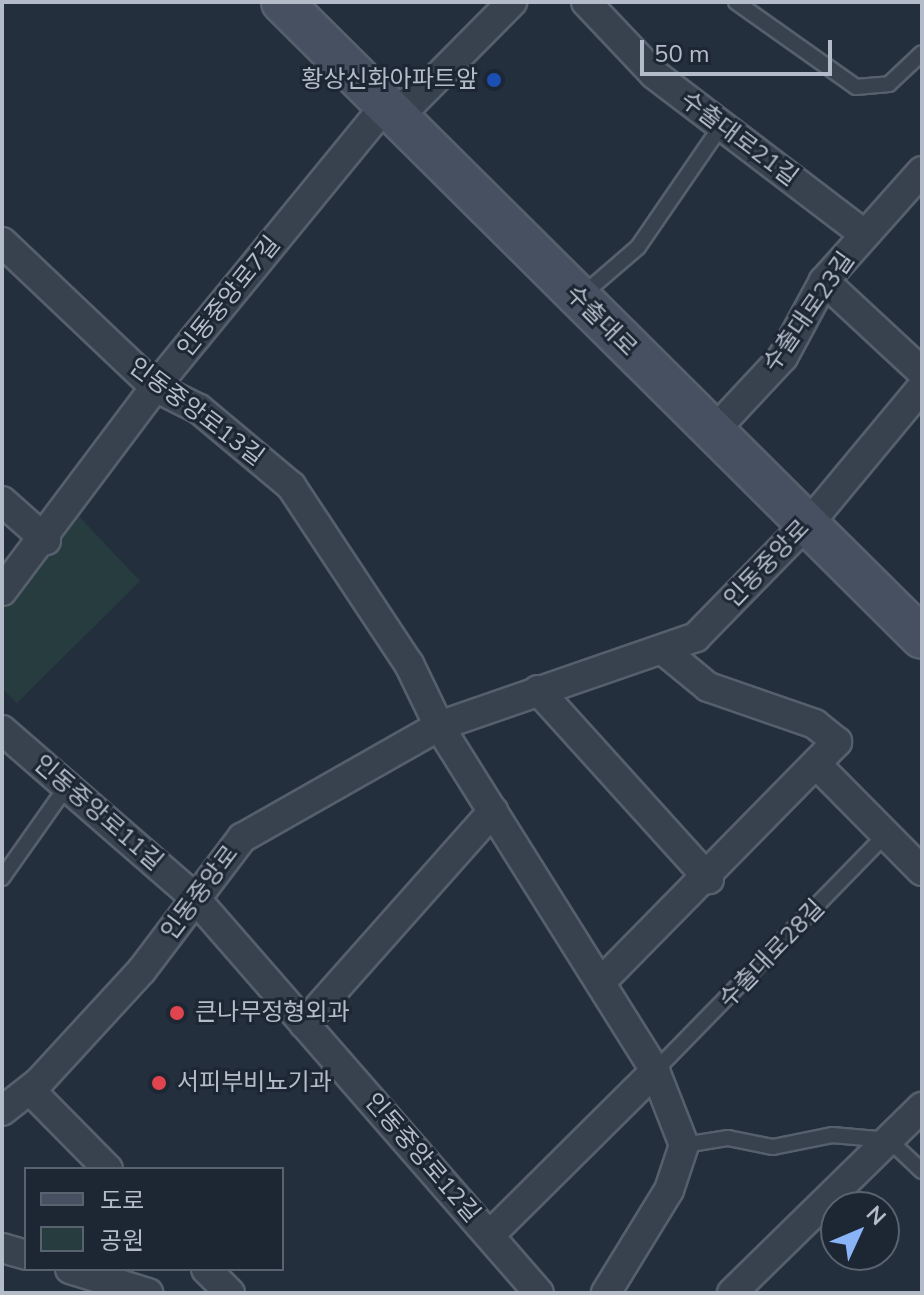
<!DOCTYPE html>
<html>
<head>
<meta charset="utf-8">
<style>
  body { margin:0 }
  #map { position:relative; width:924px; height:1295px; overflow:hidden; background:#242f3e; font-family:"Nunito Sans","Noto Sans KR",sans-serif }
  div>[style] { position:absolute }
  .green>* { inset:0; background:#263c3f }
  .roads { filter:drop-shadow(2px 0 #565f6c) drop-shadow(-2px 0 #565f6c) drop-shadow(0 2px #565f6c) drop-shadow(0 -2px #565f6c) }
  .lane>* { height:14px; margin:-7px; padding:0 7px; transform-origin:7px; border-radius:7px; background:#38414e }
  .street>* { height:28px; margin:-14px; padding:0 14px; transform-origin:14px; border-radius:14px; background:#38414e }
  .secondary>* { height:40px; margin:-20px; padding:0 20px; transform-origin:20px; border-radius:20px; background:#465061 }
  .dots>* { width:22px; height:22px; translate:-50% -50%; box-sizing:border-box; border:4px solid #1d2633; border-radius:50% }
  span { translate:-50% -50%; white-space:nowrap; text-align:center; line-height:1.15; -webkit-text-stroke:6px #1d2633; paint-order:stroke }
  .poi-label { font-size:24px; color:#b4bcc9 }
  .right { translate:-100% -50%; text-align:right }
  .left { translate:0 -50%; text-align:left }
  .street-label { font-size:24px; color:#b4bcc9 }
  .frame { position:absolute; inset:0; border:4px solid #b4bcc9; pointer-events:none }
  .legend { position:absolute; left:24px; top:1167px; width:260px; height:104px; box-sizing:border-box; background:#1d2633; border:2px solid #59626f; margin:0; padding:10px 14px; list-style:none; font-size:24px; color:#b4bcc9 }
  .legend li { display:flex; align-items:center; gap:16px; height:40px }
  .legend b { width:40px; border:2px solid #59626f }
  .north { position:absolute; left:820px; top:1191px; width:80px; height:80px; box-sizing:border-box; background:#1d2633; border:2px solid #59626f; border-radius:50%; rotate:46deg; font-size:22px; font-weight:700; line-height:32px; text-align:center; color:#b4bcc9 }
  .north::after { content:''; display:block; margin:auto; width:28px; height:36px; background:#8ab4f8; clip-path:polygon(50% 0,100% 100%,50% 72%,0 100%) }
  .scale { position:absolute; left:640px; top:40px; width:192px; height:36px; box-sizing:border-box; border:4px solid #b4bcc9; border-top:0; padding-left:10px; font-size:24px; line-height:28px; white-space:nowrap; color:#b4bcc9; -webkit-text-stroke:6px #1d2633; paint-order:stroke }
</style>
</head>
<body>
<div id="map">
  <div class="green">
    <div style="clip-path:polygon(56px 492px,140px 581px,17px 703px,2px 688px,2px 570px)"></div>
  </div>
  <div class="roads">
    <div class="lane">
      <div style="left:736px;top:2px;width:147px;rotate:35.3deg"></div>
      <div style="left:856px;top:87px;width:33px;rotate:-5deg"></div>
      <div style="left:889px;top:84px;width:45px;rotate:-43.2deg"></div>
      <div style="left:594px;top:285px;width:58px;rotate:-40.8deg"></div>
      <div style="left:638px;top:247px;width:148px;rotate:-55.5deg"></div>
      <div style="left:2px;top:878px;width:113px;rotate:-54.8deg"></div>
      <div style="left:655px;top:1071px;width:331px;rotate:-45.7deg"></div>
      <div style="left:684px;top:1145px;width:45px;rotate:-9deg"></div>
      <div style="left:728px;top:1138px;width:46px;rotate:11.3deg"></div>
      <div style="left:773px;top:1147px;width:60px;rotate:-11.5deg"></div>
      <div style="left:832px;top:1135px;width:57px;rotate:5deg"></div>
      <div style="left:889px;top:1140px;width:45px;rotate:43.2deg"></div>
    </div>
    <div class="street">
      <div style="left:586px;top:2px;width:99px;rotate:46.6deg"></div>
      <div style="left:654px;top:74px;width:265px;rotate:37.3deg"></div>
      <div style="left:2px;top:242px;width:211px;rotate:43.5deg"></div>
      <div style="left:155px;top:387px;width:49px;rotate:26.6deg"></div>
      <div style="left:199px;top:409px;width:120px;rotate:39.9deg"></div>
      <div style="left:291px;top:486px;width:214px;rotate:56.5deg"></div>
      <div style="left:409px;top:664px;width:69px;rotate:64.2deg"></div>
      <div style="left:439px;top:726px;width:407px;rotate:57.9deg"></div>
      <div style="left:655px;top:1071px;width:79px;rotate:68.6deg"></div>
      <div style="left:684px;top:1145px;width:47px;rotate:108.4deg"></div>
      <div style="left:669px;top:1190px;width:121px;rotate:121.5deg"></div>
      <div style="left:824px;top:281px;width:134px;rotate:42.9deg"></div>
      <div style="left:727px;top:417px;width:82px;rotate:-47deg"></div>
      <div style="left:783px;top:357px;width:86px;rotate:-61.7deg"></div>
      <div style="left:824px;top:281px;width:147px;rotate:-48.3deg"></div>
      <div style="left:2px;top:501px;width:59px;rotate:41.6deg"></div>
      <div style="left:2px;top:591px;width:255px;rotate:-53.1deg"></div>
      <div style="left:155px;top:387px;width:363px;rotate:-50.7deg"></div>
      <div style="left:385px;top:106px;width:28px;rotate:-8deg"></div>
      <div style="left:413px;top:102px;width:141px;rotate:-45.3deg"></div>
      <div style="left:538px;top:690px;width:255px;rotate:47.9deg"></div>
      <div style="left:2px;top:730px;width:254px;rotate:41deg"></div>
      <div style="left:194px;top:897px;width:525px;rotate:48.94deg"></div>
      <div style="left:817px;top:765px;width:149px;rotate:45.3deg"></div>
      <div style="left:601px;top:982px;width:337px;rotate:-45.5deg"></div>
      <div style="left:837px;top:742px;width:28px;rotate:-141deg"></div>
      <div style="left:815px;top:724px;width:113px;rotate:-160.9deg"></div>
      <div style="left:708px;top:687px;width:58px;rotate:-140.6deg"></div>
      <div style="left:304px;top:1024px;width:285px;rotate:-48.4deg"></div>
      <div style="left:30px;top:1090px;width:111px;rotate:45.4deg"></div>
      <div style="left:2px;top:1111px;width:47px;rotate:-38.1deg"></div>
      <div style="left:39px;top:1082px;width:152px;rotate:-47.4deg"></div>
      <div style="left:142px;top:970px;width:166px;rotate:-52.9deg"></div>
      <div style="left:242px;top:838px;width:227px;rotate:-29.6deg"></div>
      <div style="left:439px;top:726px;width:272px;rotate:-19.1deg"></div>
      <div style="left:696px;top:637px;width:177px;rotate:-45.7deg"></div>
      <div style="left:820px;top:510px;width:160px;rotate:-50.3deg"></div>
      <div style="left:490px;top:1235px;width:233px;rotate:-44.8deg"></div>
      <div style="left:2px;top:1248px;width:25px;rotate:16deg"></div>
      <div style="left:70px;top:1269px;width:82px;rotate:17.1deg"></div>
      <div style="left:206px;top:1269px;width:34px;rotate:45deg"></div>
      <div style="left:732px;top:1293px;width:266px;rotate:-44.4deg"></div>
    </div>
    <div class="secondary">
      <div style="left:282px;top:2px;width:902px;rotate:44.82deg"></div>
    </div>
  </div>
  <div class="dots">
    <div style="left:494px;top:80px;background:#1a4fb4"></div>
    <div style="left:177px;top:1013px;background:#e0444e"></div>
    <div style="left:159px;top:1083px;background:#e0444e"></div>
  </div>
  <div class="poi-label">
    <span class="right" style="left:478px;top:80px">황상신화아파트앞</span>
    <span class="left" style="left:195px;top:1013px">큰나무정형외과</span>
    <span class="left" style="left:177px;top:1083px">서피부비뇨기과</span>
  </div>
  <div class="street-label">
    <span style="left:739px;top:139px;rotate:37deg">수출대로21길</span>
    <span style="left:229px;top:297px;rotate:-51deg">인동중앙로7길</span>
    <span style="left:809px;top:312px;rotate:-55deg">수출대로23길</span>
    <span style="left:601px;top:321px;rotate:45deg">수출대로</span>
    <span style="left:196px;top:412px;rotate:37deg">인동중앙로13길</span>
    <span style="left:767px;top:564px;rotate:-46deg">인동중앙로</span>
    <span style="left:98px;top:813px;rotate:41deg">인동중앙로11길</span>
    <span style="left:200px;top:893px;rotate:-53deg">인동중앙로</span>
    <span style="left:772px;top:954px;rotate:-46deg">수출대로28길</span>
    <span style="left:422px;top:1158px;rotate:49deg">인동중앙로12길</span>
  </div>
  <div class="frame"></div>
  <ul class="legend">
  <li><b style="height:10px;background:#465061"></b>도로</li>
  <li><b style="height:22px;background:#263c3f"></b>공원</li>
  </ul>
  <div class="north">N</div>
  <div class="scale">50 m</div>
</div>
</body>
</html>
